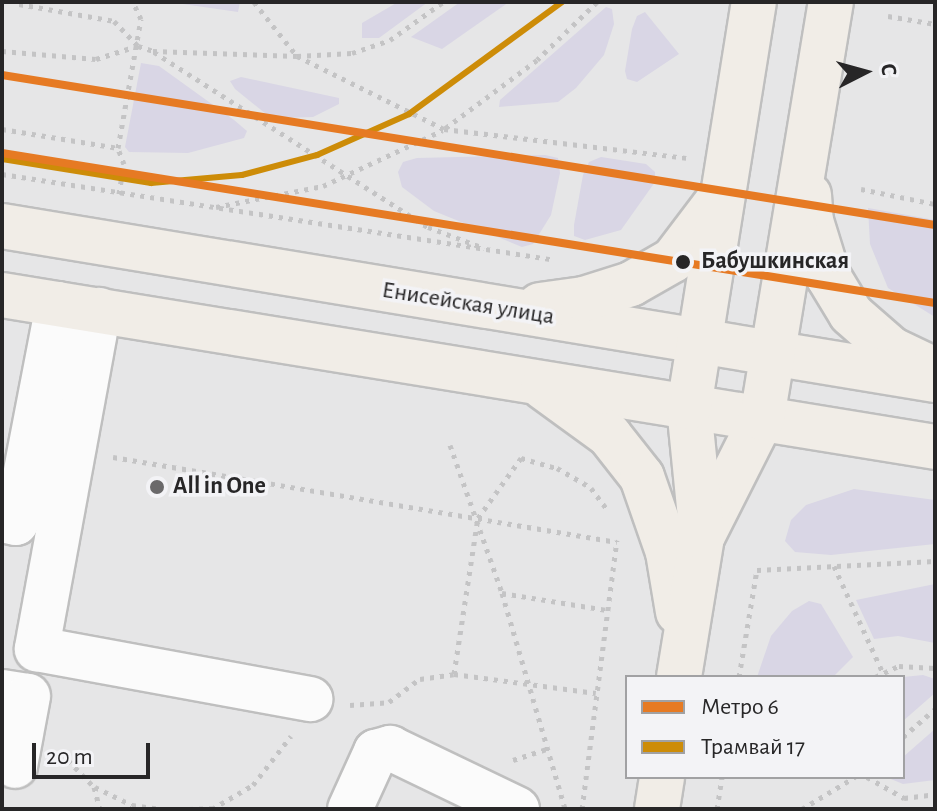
<!DOCTYPE html>
<html>
<head>
<meta charset="utf-8">
<style>
  body { margin:0 }
  #map { position:relative; width:937px; height:811px; overflow:hidden; background:#e6e6e7; font-family:"Alegreya Sans",sans-serif }
  div>[style] { position:absolute }
  .green>* { inset:0; background:#d9d6e5 }
  .path>* { height:5px; margin-top:-2.5px; transform-origin:0; background:repeating-linear-gradient(90deg,#c4c4c5 0 4px,transparent 0 10px) }
  .roads { filter:drop-shadow(2px 0 #bfbfbf) drop-shadow(-2px 0 #bfbfbf) drop-shadow(0 2px #bfbfbf) drop-shadow(0 -2px #bfbfbf) }
  .minor>* { height:44px; margin:-22px; padding:0 22px; transform-origin:22px; border-radius:22px; background:#fbfbfb }
  .major>* { height:44px; margin:-22px; padding:0 22px; transform-origin:22px; border-radius:22px; background:#f1ede7 }
  .tram-1>* { height:6px; margin:-3px; padding:0 3px; transform-origin:3px; border-radius:3px; background:#cd8c08 }
  .metro-1>* { height:8px; margin:-4px; padding:0 4px; transform-origin:4px; border-radius:4px; background:#e67a23 }
  .dots>* { width:22px; height:22px; translate:-50% -50%; box-sizing:border-box; border:4px solid #f3f3f6; border-radius:50% }
  span { translate:-50% -50%; white-space:nowrap; text-align:center; line-height:1.15; -webkit-text-stroke:7px #f3f3f6; paint-order:stroke }
  .stop-label { font-size:24px; color:#272627; font-weight:700 }
  .left { translate:0 -50%; text-align:left }
  .street-label { font-size:24px; color:#272627 }
  .poi-label { font-size:24px; color:#272627; font-weight:700 }
  .frame { position:absolute; inset:0; border:4px solid #272627; pointer-events:none }
  .legend { position:absolute; left:625px; top:675px; width:280px; height:104px; box-sizing:border-box; background:#f3f3f6; border:2px solid #a1a1a3; margin:0; padding:10px 14px; list-style:none; font-size:24px; color:#272627 }
  .legend li { display:flex; align-items:center; gap:16px; height:40px }
  .legend b { width:40px; border:2px solid #a1a1a3 }
  .north { position:absolute; left:825px; top:32px; width:80px; height:80px; -webkit-text-stroke:6px #f3f3f6; paint-order:stroke; rotate:84deg; font-size:22px; font-weight:700; line-height:32px; text-align:center; color:#272627 }
  .north::after { content:''; display:block; margin:auto; width:28px; height:36px; background:#272627; clip-path:polygon(50% 0,100% 100%,50% 72%,0 100%) }
  .scale { position:absolute; left:32px; top:743px; width:118px; height:36px; box-sizing:border-box; border:4px solid #272627; border-top:0; padding-left:10px; font-size:24px; line-height:28px; white-space:nowrap; color:#272627; -webkit-text-stroke:6px #f3f3f6; paint-order:stroke }
</style>
</head>
<body>
<div id="map">
  <div class="green">
    <div style="clip-path:polygon(169px 2px,240px 2px,238px 12px)"></div>
    <div style="clip-path:polygon(398px 2px,428px 2px,379px 38px,362px 38px,362px 23px)"></div>
    <div style="clip-path:polygon(460px 2px,509px 2px,442px 49px,411px 37px)"></div>
    <div style="clip-path:polygon(606px 7px,612px 9px,614px 24px,604px 55px,576px 88px,558px 102px,499px 107px,500px 100px)"></div>
    <div style="clip-path:polygon(645px 12px,679px 54px,637px 82px,627px 79px,625px 71px,632px 29px,637px 16px)"></div>
    <div style="clip-path:polygon(141px 63px,159px 66px,234px 120px,247px 131px,244px 138px,188px 153px,129px 152px,125px 147px)"></div>
    <div style="clip-path:polygon(241px 77px,339px 98px,339px 104px,313px 117px,282px 118px,266px 114px,235px 89px,230px 81px)"></div>
    <div style="clip-path:polygon(545px 155px,558px 158px,560px 173px,551px 215px,533px 244px,522px 247px,434px 211px,402px 187px,398px 172px,403px 162px,417px 158px)"></div>
    <div style="clip-path:polygon(601px 157px,646px 164px,655px 172px,655px 182px,621px 230px,585px 240px,574px 236px,574px 225px,583px 175px,589px 162px)"></div>
    <div style="clip-path:polygon(868px 208px,935px 220px,935px 317px,888px 288px,870px 244px)"></div>
    <div style="clip-path:polygon(854px 489px,935px 500px,935px 544px,831px 555px,795px 552px,785px 541px,791px 520px,806px 505px)"></div>
    <div style="clip-path:polygon(935px 584px,935px 643px,898px 636px,874px 639px,856px 600px)"></div>
    <div style="clip-path:polygon(809px 601px,821px 604px,853px 657px,833px 677px,757px 677px,771px 636px,792px 611px)"></div>
    <div style="clip-path:polygon(923px 675px,935px 679px,935px 693px,903px 721px,903px 677px)"></div>
    <div style="clip-path:polygon(935px 729px,935px 780px,903px 784px,886px 777px,903px 777px,903px 757px)"></div>
  </div>
  <div class="path">
    <div style="left:254px;top:2px;width:69px;rotate:51.5deg"></div>
    <div style="left:297px;top:56px;width:55px;rotate:-3.1deg"></div>
    <div style="left:352px;top:53px;width:40px;rotate:-18.9deg"></div>
    <div style="left:390px;top:40px;width:65px;rotate:-35.6deg"></div>
    <div style="left:597px;top:2px;width:83px;rotate:136deg"></div>
    <div style="left:537px;top:60px;width:116px;rotate:143.4deg"></div>
    <div style="left:444px;top:129px;width:244px;rotate:6.8deg"></div>
    <div style="left:19px;top:4px;width:97px;rotate:10.1deg"></div>
    <div style="left:114px;top:21px;width:35px;rotate:46deg"></div>
    <div style="left:138px;top:46px;width:16px;rotate:18deg"></div>
    <div style="left:153px;top:51px;width:144px;rotate:2deg"></div>
    <div style="left:297px;top:56px;width:164px;rotate:26.4deg"></div>
    <div style="left:888px;top:16px;width:48px;rotate:9.7deg"></div>
    <div style="left:2px;top:51px;width:94px;rotate:4.9deg"></div>
    <div style="left:96px;top:59px;width:43px;rotate:-17.6deg"></div>
    <div style="left:154px;top:52px;width:325px;rotate:32.6deg"></div>
    <div style="left:428px;top:227px;width:60px;rotate:20.6deg"></div>
    <div style="left:2px;top:129px;width:118px;rotate:9.3deg"></div>
    <div style="left:2px;top:174px;width:555px;rotate:8.82deg"></div>
    <div style="left:861px;top:189px;width:76px;rotate:11.5deg"></div>
    <div style="left:119px;top:194px;width:30px;rotate:-81deg"></div>
    <div style="left:124px;top:164px;width:17px;rotate:-111deg"></div>
    <div style="left:118px;top:148px;width:131px;rotate:-79.9deg"></div>
    <div style="left:141px;top:19px;width:19px;rotate:-115deg"></div>
    <div style="left:216px;top:207px;width:109px;rotate:-11.1deg"></div>
    <div style="left:323px;top:186px;width:132px;rotate:-25deg"></div>
    <div style="left:450px;top:445px;width:157px;rotate:70.6deg"></div>
    <div style="left:502px;top:593px;width:225px;rotate:73.7deg"></div>
    <div style="left:113px;top:457px;width:511px;rotate:9.57deg"></div>
    <div style="left:834px;top:566px;width:118px;rotate:65.4deg"></div>
    <div style="left:502px;top:593px;width:106px;rotate:9.2deg"></div>
    <div style="left:454px;top:674px;width:158px;rotate:-81.3deg"></div>
    <div style="left:478px;top:518px;width:74px;rotate:-54.4deg"></div>
    <div style="left:521px;top:458px;width:37px;rotate:16deg"></div>
    <div style="left:557px;top:468px;width:39px;rotate:30deg"></div>
    <div style="left:591px;top:488px;width:25px;rotate:53deg"></div>
    <div style="left:739px;top:677px;width:109px;rotate:-80.5deg"></div>
    <div style="left:757px;top:570px;width:178px;rotate:-2.9deg"></div>
    <div style="left:875px;top:677px;width:26px;rotate:-25deg"></div>
    <div style="left:899px;top:666px;width:36px;rotate:3deg"></div>
    <div style="left:350px;top:705px;width:39px;rotate:-4deg"></div>
    <div style="left:389px;top:702px;width:39px;rotate:-37deg"></div>
    <div style="left:420px;top:679px;width:34px;rotate:-8deg"></div>
    <div style="left:454px;top:674px;width:143px;rotate:7.6deg"></div>
    <div style="left:903px;top:737px;width:43px;rotate:-41.2deg"></div>
    <div style="left:58px;top:757px;width:10px;rotate:17deg"></div>
    <div style="left:68px;top:760px;width:37px;rotate:46deg"></div>
    <div style="left:94px;top:787px;width:23px;rotate:75deg"></div>
    <div style="left:513px;top:760px;width:39px;rotate:-18deg"></div>
    <div style="left:867px;top:777px;width:43px;rotate:29.6deg"></div>
    <div style="left:904px;top:798px;width:31px;rotate:-7deg"></div>
    <div style="left:95px;top:787px;width:41px;rotate:25.9deg"></div>
    <div style="left:132px;top:805px;width:29px;rotate:8deg"></div>
    <div style="left:189px;top:809px;width:23px;rotate:-2deg"></div>
    <div style="left:212px;top:809px;width:48px;rotate:-30.3deg"></div>
    <div style="left:253px;top:785px;width:62px;rotate:-52.2deg"></div>
    <div style="left:582px;top:809px;width:271px;rotate:-82.6deg"></div>
    <div style="left:717px;top:809px;width:32px;rotate:-81deg"></div>
    <div style="left:802px;top:809px;width:62px;rotate:-31.1deg"></div>
  </div>
  <div class="roads">
    <div class="minor">
      <div style="left:99px;top:310px;width:345px;rotate:100.4deg"></div>
      <div style="left:37px;top:649px;width:278px;rotate:10.4deg"></div>
      <div style="left:2px;top:520px;width:14px;rotate:12deg"></div>
      <div style="left:16px;top:523px;width:223px;rotate:-79.1deg"></div>
      <div style="left:2px;top:692px;width:26px;rotate:9deg"></div>
      <div style="left:28px;top:696px;width:71px;rotate:100.5deg"></div>
      <div style="left:350px;top:809px;width:63px;rotate:-65.5deg"></div>
      <div style="left:376px;top:752px;width:15px;rotate:-16deg"></div>
      <div style="left:390px;top:748px;width:141px;rotate:25.7deg"></div>
    </div>
    <div class="major">
      <div style="left:809px;top:195px;width:26px;rotate:86deg"></div>
      <div style="left:811px;top:221px;width:58px;rotate:72.8deg"></div>
      <div style="left:828px;top:276px;width:44px;rotate:58.8deg"></div>
      <div style="left:851px;top:314px;width:53px;rotate:41.2deg"></div>
      <div style="left:891px;top:349px;width:47px;rotate:25.5deg"></div>
      <div style="left:2px;top:226px;width:946px;rotate:9.37deg"></div>
      <div style="left:2px;top:295px;width:945px;rotate:9.25deg"></div>
      <div style="left:540px;top:305px;width:44px;rotate:-7.8deg"></div>
      <div style="left:584px;top:299px;width:49px;rotate:-17.7deg"></div>
      <div style="left:631px;top:284px;width:48px;rotate:-29.7deg"></div>
      <div style="left:673px;top:260px;width:73px;rotate:-52.8deg"></div>
      <div style="left:543px;top:387px;width:82px;rotate:36deg"></div>
      <div style="left:609px;top:435px;width:53px;rotate:51.8deg"></div>
      <div style="left:642px;top:477px;width:79px;rotate:70.9deg"></div>
      <div style="left:668px;top:552px;width:61px;rotate:80.5deg"></div>
      <div style="left:702px;top:537px;width:133px;rotate:-63.2deg"></div>
      <div style="left:762px;top:418px;width:422px;rotate:-80.6deg"></div>
      <div style="left:679px;top:677px;width:142px;rotate:-80.7deg"></div>
      <div style="left:702px;top:537px;width:131px;rotate:-95.7deg"></div>
      <div style="left:689px;top:407px;width:410px;rotate:-80.9deg"></div>
      <div style="left:657px;top:809px;width:32px;rotate:-81deg"></div>
    </div>
  </div>
  <div class="tram-1">
    <div style="left:2px;top:159px;width:151px;rotate:9.2deg"></div>
    <div style="left:151px;top:183px;width:91px;rotate:-5deg"></div>
    <div style="left:242px;top:175px;width:78px;rotate:-14.9deg"></div>
    <div style="left:317px;top:155px;width:101px;rotate:-24deg"></div>
    <div style="left:409px;top:114px;width:190px;rotate:-36.2deg"></div>
  </div>
  <div class="metro-1">
    <div style="left:2px;top:75px;width:945px;rotate:9.13deg"></div>
    <div style="left:2px;top:153px;width:945px;rotate:9.13deg"></div>
  </div>
  <div class="dots">
    <div style="left:683px;top:262px;background:#272627"></div>
    <div style="left:157px;top:487px;background:#6a696a"></div>
  </div>
  <div class="stop-label">
    <span class="left" style="left:701px;top:262px">Бабушкинская</span>
  </div>
  <div class="street-label">
    <span style="left:468px;top:304px;rotate:9deg">Енисейская улица</span>
  </div>
  <div class="poi-label">
    <span class="left" style="left:173px;top:487px">All in One</span>
  </div>
  <div class="frame"></div>
  <ul class="legend">
  <li><b style="height:10px;background:#e67a23"></b>Метро 6</li>
  <li><b style="height:10px;background:#cd8c08"></b>Трамвай 17</li>
  </ul>
  <div class="north">С</div>
  <div class="scale">20 m</div>
</div>
</body>
</html>
